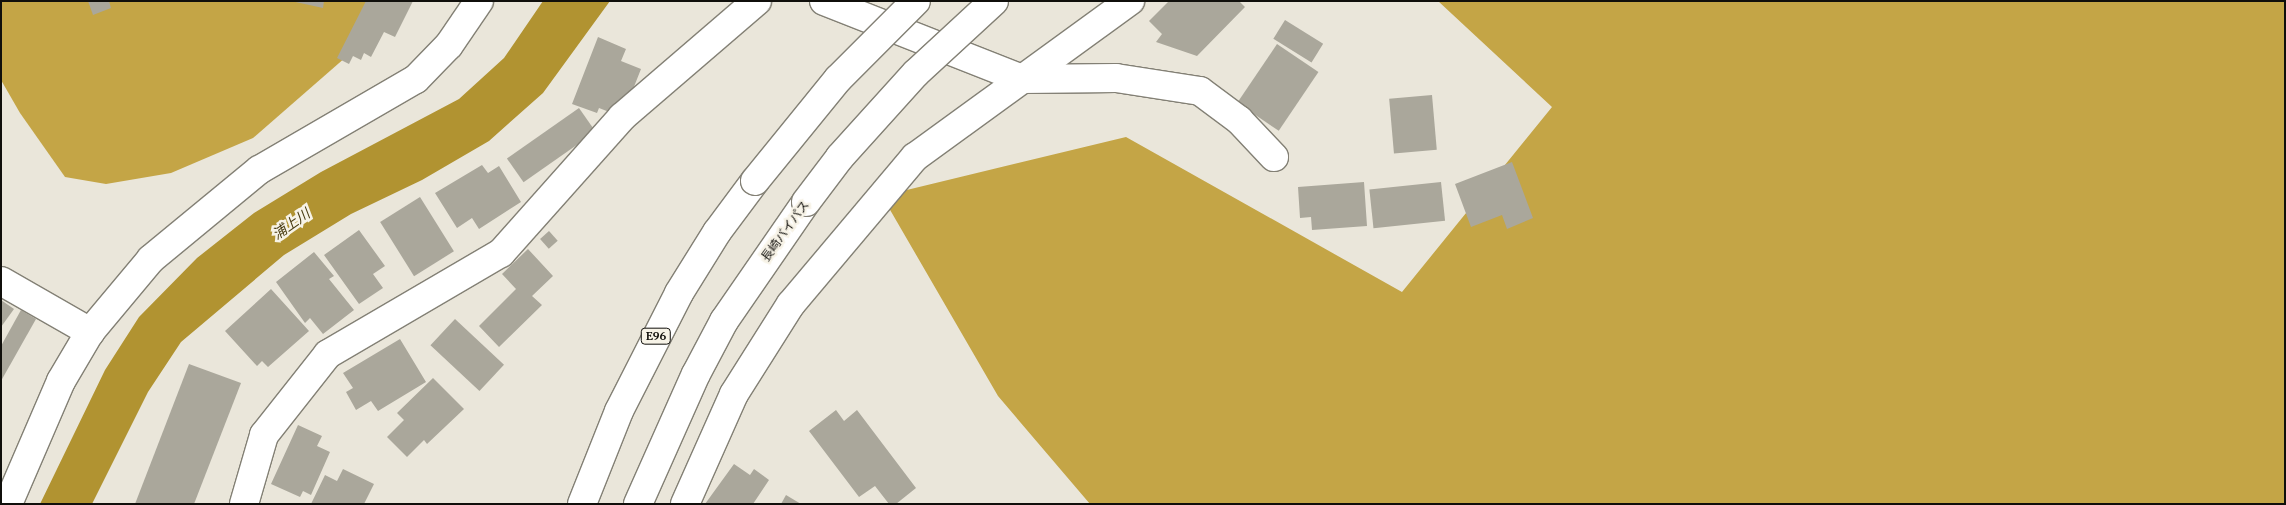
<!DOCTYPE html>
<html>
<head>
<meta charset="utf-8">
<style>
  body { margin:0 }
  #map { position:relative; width:2286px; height:505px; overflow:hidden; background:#eae6da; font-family:Merriweather,"Noto Sans JP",serif }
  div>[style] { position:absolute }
  .forest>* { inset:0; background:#c4a546 }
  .water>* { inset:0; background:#b19331 }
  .building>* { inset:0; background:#aaa79b; transform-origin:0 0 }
  .roads { filter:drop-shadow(1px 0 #838075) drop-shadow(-1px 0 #838075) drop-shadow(0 1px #838075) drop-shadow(0 -1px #838075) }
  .minor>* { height:28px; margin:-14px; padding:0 14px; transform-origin:14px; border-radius:14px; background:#fff }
  .highway>* { height:28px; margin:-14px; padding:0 14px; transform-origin:14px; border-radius:14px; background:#fff }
  .bridges { filter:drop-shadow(1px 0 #838075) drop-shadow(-1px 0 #838075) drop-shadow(0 1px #838075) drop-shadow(0 -1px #838075) }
  .highway-bridge>* { height:28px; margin:-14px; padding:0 14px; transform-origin:14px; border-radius:14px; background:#fff }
  span { translate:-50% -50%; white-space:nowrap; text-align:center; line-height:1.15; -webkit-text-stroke:5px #f7f3e7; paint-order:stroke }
  .shield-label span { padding:1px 4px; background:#f7f3e7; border:1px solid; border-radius:4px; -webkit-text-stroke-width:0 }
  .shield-label { font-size:11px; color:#100f0b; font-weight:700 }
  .street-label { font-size:12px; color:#100f0b }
  .water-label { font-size:14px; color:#473a11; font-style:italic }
  .frame { position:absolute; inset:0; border:2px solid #100f0b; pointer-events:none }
</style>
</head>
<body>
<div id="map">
  <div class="forest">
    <div style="clip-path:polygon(1px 1px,402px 1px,401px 9px,253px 138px,171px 173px,106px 184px,65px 177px,20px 113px,1px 80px)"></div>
    <div style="clip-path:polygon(1438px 1px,2285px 1px,2285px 504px,1090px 504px,998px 396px,882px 196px,1126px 137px,1402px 292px,1552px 107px)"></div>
  </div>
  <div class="water">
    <div style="clip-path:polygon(543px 1px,610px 1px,543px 93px,489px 141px,422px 180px,351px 214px,284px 255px,181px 342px,148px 392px,92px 504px,40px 504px,105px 370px,139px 317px,197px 258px,254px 213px,321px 172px,459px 99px,504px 58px)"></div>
  </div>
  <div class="building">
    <div style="clip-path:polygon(88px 1px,109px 1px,111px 8px,93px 15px)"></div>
    <div style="clip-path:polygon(291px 1px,324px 1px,323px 8px)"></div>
    <div style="clip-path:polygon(366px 1px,413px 1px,395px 37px,384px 32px,371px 57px,364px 53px,361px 60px,353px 56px,349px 64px,337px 58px)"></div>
    <div style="clip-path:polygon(1169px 1px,1239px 1px,1245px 7px,1197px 56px,1156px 42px,1162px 34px,1149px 21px)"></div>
    <div style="left:1285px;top:20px;width:45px;height:22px;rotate:32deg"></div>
    <div style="clip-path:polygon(598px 37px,626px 49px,621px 61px,641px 69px,622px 117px,599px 108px,597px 113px,572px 104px)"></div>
    <div style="left:1277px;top:44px;width:50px;height:71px;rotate:34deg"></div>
    <div style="left:1432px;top:95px;width:55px;height:43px;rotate:85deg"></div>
    <div style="left:579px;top:108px;width:29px;height:88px;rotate:55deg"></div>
    <div style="clip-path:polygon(1512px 162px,1533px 218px,1507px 229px,1502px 215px,1471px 227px,1455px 184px)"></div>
    <div style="clip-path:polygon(482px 165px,488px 173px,499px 166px,521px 202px,479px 229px,472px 218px,457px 228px,435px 193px)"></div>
    <div style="clip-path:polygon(1364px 182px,1367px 226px,1312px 230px,1311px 217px,1300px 218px,1298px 187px)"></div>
    <div style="left:1441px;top:182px;width:39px;height:72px;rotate:84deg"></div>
    <div style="left:420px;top:197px;width:64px;height:47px;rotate:58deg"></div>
    <div style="clip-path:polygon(359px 230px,385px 266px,373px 274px,383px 288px,359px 304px,324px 255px)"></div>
    <div style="left:549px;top:231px;width:13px;height:12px;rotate:48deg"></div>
    <div style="clip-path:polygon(528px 249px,553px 276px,532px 296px,542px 305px,499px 347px,479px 326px,516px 289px,502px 274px)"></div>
    <div style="clip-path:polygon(314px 252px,334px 276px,329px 279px,354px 310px,323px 334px,310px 318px,305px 323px,276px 282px)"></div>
    <div style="clip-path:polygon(271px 289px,309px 331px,268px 367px,262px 361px,257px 366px,225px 331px)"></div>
    <div style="clip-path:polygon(1px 300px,14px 309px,1px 327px)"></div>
    <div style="clip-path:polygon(21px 310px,36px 319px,1px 381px,1px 346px)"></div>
    <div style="left:455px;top:319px;width:67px;height:36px;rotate:43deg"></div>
    <div style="clip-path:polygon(400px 339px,426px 382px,378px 411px,371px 401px,356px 410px,346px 392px,353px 388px,343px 373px)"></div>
    <div style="clip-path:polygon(189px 364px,241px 383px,194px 504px,135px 504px)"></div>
    <div style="clip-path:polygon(433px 378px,464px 409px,427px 444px,424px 440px,407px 457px,387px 437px,404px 420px,397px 413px)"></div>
    <div style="clip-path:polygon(836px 410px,844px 421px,857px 410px,916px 488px,896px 504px,889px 504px,875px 486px,859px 497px,809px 431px)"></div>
    <div style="clip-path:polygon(298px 425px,322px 436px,317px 446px,330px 452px,311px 495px,303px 491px,300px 497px,271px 484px)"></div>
    <div style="clip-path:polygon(734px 464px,750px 475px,754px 469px,769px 480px,753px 504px,705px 504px)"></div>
    <div style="clip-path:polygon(343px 469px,374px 484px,364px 504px,311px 504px,325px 475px,337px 481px)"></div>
    <div style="clip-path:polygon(786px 495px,801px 504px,781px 504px)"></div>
  </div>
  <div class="roads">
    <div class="minor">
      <div style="left:824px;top:1px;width:213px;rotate:21.5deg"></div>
      <div style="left:1022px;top:79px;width:94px;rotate:-0.6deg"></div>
      <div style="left:1116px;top:78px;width:85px;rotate:8.8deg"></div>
      <div style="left:1200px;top:91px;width:49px;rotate:36.6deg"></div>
      <div style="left:1239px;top:120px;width:51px;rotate:46.6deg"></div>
      <div style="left:1px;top:281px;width:103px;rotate:29.8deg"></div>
      <div style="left:8px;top:504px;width:134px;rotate:-66.7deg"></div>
      <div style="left:61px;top:381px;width:57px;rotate:-59.4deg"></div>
      <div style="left:90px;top:332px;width:95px;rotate:-50.1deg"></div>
      <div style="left:151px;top:259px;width:140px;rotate:-39.5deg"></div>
      <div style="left:259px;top:170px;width:181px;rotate:-30.1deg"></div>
      <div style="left:416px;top:79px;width:47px;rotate:-45.9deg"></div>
      <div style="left:449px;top:45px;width:53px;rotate:-55.7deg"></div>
      <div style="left:244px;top:504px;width:72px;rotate:-73.8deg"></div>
      <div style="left:264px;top:435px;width:103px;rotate:-51.7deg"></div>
      <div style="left:328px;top:354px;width:200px;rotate:-30.3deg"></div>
      <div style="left:501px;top:253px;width:182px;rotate:-48.3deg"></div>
      <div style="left:622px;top:117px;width:178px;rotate:-40.7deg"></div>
      <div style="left:685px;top:504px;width:120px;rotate:-66deg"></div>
      <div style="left:734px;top:394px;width:107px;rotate:-57.7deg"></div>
      <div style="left:791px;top:304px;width:192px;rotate:-49.9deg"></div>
      <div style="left:915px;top:157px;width:266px;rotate:-36deg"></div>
    </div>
    <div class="highway">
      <div style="left:582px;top:504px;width:100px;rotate:-68.3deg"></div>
      <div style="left:619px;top:411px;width:132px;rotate:-63deg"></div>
      <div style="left:679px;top:293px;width:72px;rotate:-58.1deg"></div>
      <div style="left:717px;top:232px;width:64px;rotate:-53.3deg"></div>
      <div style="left:638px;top:504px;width:142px;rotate:-66deg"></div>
      <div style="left:696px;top:374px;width:60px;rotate:-62.2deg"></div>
      <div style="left:724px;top:321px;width:145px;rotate:-55.4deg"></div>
    </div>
  </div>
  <div class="bridges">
    <div class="highway-bridge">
      <div style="left:755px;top:181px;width:132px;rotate:-50.9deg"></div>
      <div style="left:838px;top:79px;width:110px;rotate:-45deg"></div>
      <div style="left:806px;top:202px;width:56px;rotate:-52.9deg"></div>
      <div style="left:840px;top:157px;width:113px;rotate:-47.9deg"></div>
      <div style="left:916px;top:73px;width:106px;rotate:-42.7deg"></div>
    </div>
  </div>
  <div class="shield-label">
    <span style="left:656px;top:336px">E96</span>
  </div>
  <div class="street-label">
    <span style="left:785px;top:231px;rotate:-54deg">長崎バイパス</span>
  </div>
  <div class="water-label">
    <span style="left:291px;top:224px;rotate:-35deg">浦上川</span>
  </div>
  <div class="frame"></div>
</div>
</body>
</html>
